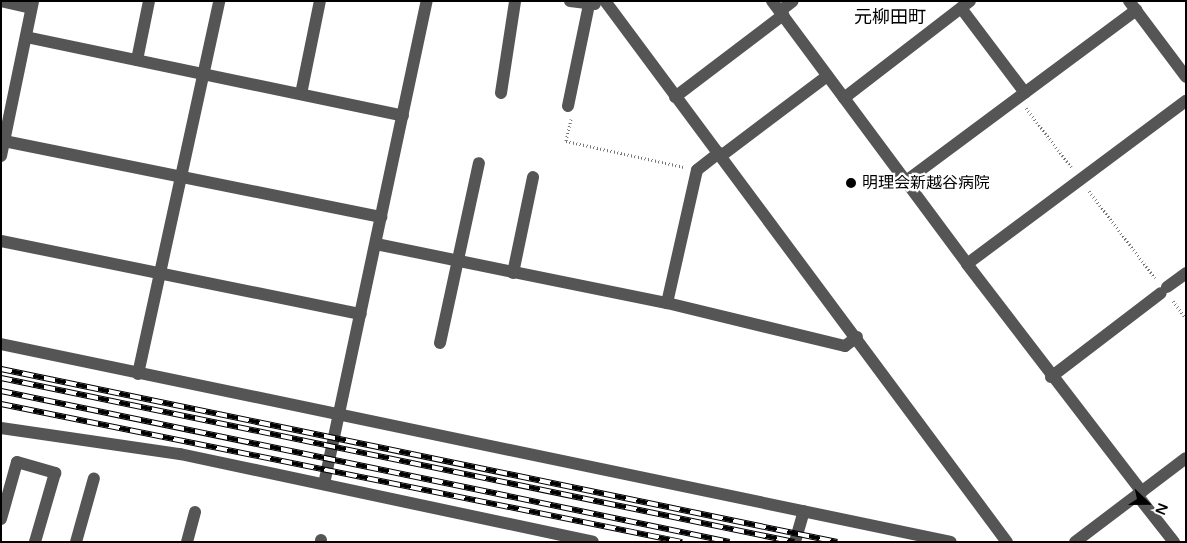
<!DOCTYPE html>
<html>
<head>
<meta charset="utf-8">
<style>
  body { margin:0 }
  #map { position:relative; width:1187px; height:543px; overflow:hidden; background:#fff; font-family:"Varela Round","Noto Sans JP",sans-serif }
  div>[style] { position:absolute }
  .path>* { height:3px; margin-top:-1.5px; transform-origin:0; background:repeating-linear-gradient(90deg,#777 0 1px,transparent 0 3.5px) }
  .minor>* { height:12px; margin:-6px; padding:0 6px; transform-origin:6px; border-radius:6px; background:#555 }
  .rail>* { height:5.5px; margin-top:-2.75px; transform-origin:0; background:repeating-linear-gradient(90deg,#fff 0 11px,#000 0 22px); box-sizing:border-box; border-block:1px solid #000 }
  .dots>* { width:14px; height:14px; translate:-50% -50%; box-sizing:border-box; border:2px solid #fff; border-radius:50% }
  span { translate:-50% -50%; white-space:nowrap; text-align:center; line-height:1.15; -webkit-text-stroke:4.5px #fff; paint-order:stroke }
  .poi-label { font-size:16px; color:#000 }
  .left { translate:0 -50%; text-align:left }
  .neighbourhood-label { font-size:18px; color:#000 }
  .frame { position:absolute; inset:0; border:2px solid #000; pointer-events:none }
  .north { position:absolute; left:1122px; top:478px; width:50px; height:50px; -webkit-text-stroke:4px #fff; paint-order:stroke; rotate:112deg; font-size:14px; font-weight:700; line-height:20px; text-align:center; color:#000 }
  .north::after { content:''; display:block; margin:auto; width:18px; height:22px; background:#000; clip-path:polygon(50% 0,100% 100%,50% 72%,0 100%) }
</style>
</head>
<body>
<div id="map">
  <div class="path">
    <div style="left:1026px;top:108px;width:76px;rotate:52.5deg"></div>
    <div style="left:571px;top:119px;width:23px;rotate:103deg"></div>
    <div style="left:566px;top:141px;width:121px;rotate:12.4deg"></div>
    <div style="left:1089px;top:191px;width:109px;rotate:52.8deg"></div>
    <div style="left:1173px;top:301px;width:21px;rotate:53deg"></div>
  </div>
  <div class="minor">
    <div style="left:1px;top:1px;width:31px;rotate:13deg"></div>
    <div style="left:570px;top:1px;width:25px;rotate:7deg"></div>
    <div style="left:605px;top:1px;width:674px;rotate:53.39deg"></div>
    <div style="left:772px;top:1px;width:327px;rotate:53.4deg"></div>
    <div style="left:967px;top:264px;width:273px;rotate:-36.7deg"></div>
    <div style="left:1129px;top:1px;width:95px;rotate:53.1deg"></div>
    <div style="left:961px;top:8px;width:106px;rotate:53deg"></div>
    <div style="left:780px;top:11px;width:16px;rotate:-38deg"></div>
    <div style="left:26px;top:37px;width:385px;rotate:11.8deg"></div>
    <div style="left:137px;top:60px;width:60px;rotate:-78.5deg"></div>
    <div style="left:501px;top:93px;width:93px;rotate:-81.3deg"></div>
    <div style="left:301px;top:94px;width:95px;rotate:-78.5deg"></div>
    <div style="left:675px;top:97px;width:136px;rotate:-37.2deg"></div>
    <div style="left:844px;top:98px;width:159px;rotate:-37.6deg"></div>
    <div style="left:568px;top:106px;width:103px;rotate:-78.3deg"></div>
    <div style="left:4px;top:141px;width:385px;rotate:11.4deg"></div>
    <div style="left:1px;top:156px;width:158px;rotate:-78.3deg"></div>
    <div style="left:721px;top:156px;width:133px;rotate:-37deg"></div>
    <div style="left:906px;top:181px;width:287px;rotate:-36.6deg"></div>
    <div style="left:1px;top:241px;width:367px;rotate:11.5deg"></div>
    <div style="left:376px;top:244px;width:297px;rotate:11.5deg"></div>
    <div style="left:667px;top:303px;width:183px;rotate:13.6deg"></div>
    <div style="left:845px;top:346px;width:15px;rotate:-37deg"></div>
    <div style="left:967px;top:264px;width:287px;rotate:52.5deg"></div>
    <div style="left:513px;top:273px;width:98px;rotate:-78.2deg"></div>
    <div style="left:1167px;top:287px;width:24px;rotate:-36deg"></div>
    <div style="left:667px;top:303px;width:136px;rotate:-77.3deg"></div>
    <div style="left:697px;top:170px;width:28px;rotate:-38deg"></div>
    <div style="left:440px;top:343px;width:184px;rotate:-77.8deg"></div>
    <div style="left:1px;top:344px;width:970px;rotate:11.77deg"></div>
    <div style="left:138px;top:374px;width:382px;rotate:-77.7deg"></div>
    <div style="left:1051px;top:377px;width:138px;rotate:-37.4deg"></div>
    <div style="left:1px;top:428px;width:181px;rotate:8.3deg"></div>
    <div style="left:180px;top:454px;width:422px;rotate:12deg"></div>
    <div style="left:324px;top:484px;width:494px;rotate:-78deg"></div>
    <div style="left:1137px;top:495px;width:60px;rotate:51.8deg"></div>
    <div style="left:1px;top:519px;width:59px;rotate:-74.3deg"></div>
    <div style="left:17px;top:462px;width:40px;rotate:16deg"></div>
    <div style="left:55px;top:473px;width:72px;rotate:106.2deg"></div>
    <div style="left:76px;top:542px;width:66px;rotate:-74.3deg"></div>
    <div style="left:187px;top:542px;width:31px;rotate:-75deg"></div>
    <div style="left:321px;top:542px;width:2px;rotate:-90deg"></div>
    <div style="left:795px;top:542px;width:32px;rotate:-74deg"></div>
    <div style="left:1075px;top:542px;width:139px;rotate:-37.1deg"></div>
  </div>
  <div class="rail">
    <div style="left:1px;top:369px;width:854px;rotate:11.69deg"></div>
    <div style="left:1px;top:378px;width:810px;rotate:11.68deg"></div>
    <div style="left:1px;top:391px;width:744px;rotate:11.7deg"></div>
    <div style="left:1px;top:404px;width:695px;rotate:11.46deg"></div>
  </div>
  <div class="dots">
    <div style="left:851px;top:183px;background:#000"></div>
  </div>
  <div class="poi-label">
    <span class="left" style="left:862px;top:183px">明理会新越谷病院</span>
  </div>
  <div class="neighbourhood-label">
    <span style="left:890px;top:17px">元柳田町</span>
  </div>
  <div class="frame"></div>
  <div class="north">N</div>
</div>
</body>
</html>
